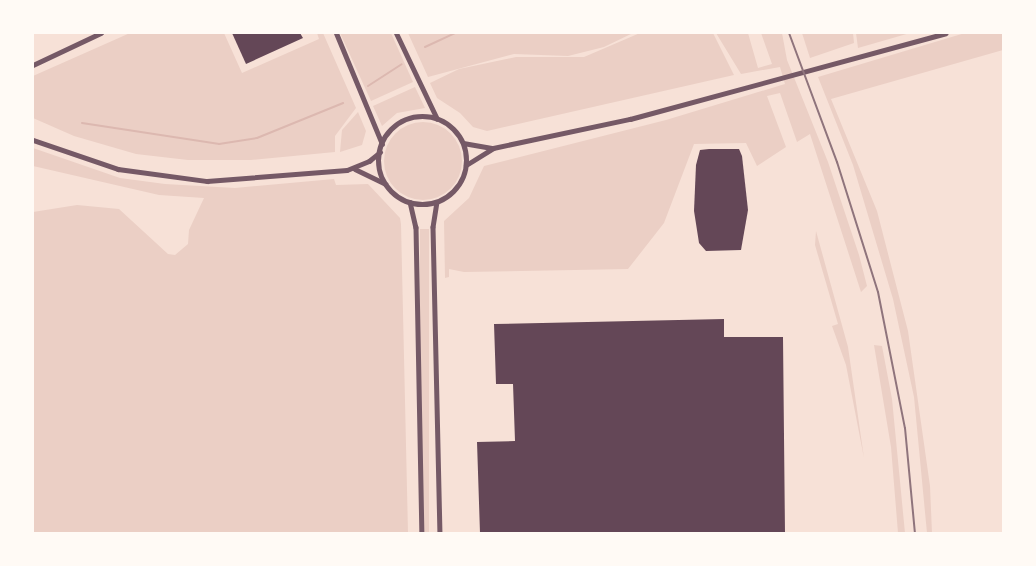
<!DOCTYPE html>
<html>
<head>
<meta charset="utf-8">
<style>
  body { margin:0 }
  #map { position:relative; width:1036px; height:566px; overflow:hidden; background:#f7e1d7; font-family:"Alegreya Sans",sans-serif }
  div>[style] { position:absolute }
  .green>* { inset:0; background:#ebcfc5; transform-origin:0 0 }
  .round { border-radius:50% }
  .stream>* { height:2px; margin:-1px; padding:0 1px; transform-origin:1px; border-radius:1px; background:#dcb8b0 }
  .building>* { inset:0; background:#644757 }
  .minor>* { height:4.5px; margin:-2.25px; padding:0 2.25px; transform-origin:2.25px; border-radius:2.25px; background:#755966 }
  .tertiary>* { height:5px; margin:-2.5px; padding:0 2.5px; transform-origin:2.5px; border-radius:2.5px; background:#755966 }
  .tertiary>.ring { margin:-2.5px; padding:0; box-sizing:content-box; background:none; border:5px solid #755966; border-radius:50% }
  .rail>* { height:2px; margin:-1px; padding:0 1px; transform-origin:1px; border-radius:1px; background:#8f747c }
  span { translate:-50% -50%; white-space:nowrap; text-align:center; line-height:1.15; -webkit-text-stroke:4.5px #fffaf5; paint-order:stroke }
  .frame { position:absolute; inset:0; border:34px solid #fffaf5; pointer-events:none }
</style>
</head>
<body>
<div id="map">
  <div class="green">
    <div style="clip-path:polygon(130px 33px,224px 33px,242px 73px,319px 39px,317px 33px,323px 33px,356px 108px,335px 136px,335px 152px,251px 160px,188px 160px,136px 154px,74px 136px,33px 118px,33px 76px)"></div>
    <div style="clip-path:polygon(340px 33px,391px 33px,413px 82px,371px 101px)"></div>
    <div style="clip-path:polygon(408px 33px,633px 33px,604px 47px,568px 56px,514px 54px,428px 77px)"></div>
    <div style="clip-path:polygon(640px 33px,713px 33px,734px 75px,487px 131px,473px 127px,460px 113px,437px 98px,430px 83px,459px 69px,516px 57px,584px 57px)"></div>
    <div style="clip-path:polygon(716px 33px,748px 33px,758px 68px,772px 64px,761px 33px,782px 33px,787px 60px,828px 162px,859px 255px,867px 286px,861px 292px,810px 134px,797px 142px,780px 93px,767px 96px,786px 147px,757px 166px,746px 143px,694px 144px,664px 223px,628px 269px,464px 272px,449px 269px,449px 277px,445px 278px,444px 221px,469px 198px,484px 166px,666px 120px,785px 84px,780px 67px,741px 74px)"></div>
    <div style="clip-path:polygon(802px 33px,853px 33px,854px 43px,810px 58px)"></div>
    <div style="clip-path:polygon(856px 33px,910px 33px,858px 48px)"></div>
    <div style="clip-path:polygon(965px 33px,1003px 33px,1003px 50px,831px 99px,877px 211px,908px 331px,930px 486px,932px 533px,927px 533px,914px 397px,893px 299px,853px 165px,818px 77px)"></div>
    <div style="clip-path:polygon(415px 87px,425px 108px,397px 113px,382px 126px,373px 106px)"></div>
    <div style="clip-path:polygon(358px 112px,366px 131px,362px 145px,340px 152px,342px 130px)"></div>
    <div class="round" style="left:384px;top:122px;width:78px;height:78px"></div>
    <div style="clip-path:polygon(33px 148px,120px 178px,165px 184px,235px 188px,334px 179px,336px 185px,368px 184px,400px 218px,401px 224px,408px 533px,33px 533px,33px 212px,77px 205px,119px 209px,168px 254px,175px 255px,188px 244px,189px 230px,204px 198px,159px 195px,33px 166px)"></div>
    <div style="left:420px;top:229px;width:9px;height:304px"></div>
    <div style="clip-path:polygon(816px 231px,848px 347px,864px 458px,846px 365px,832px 326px,838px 324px,815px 245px)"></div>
    <div style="clip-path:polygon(874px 345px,882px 346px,892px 399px,905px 533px,898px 533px,891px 447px)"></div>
  </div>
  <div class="stream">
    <div style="left:425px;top:47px;width:33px;rotate:-25deg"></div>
    <div style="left:368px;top:86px;width:40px;rotate:-32.9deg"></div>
    <div style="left:82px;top:123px;width:139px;rotate:8.7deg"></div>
    <div style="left:219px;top:144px;width:38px;rotate:-9deg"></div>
    <div style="left:257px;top:138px;width:93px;rotate:-22.1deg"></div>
  </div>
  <div class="building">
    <div style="clip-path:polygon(232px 33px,300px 33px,303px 38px,246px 64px)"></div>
    <div style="clip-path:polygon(709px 149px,739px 149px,742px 156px,748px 210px,741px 250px,706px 251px,699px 243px,694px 211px,696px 165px,700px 150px)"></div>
    <div style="clip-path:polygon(724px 319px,724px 337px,783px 337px,785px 533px,480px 533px,477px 442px,515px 441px,513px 384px,496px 384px,494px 324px)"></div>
  </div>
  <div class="minor">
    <div style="left:33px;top:65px;width:75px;rotate:-25.2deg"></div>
    <div style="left:33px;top:140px;width:90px;rotate:18.8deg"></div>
    <div style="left:118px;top:169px;width:90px;rotate:7.7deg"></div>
    <div style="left:207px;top:181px;width:140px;rotate:-4.5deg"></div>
    <div style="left:347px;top:170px;width:24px;rotate:-22deg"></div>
    <div style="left:369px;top:161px;width:14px;rotate:-39deg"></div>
    <div style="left:355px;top:169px;width:34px;rotate:26deg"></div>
    <div style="left:410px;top:202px;width:26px;rotate:77deg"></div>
    <div style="left:416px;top:227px;width:306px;rotate:88.9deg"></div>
    <div style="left:437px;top:202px;width:25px;rotate:99deg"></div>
    <div style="left:433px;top:227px;width:306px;rotate:88.7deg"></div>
  </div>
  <div class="tertiary">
    <div style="left:336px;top:33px;width:120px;rotate:67.5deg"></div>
    <div style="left:396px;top:33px;width:95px;rotate:64.5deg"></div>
    <div class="ring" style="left:378px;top:116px;width:83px;height:83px"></div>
    <div style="left:463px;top:143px;width:29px;rotate:10deg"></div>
    <div style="left:466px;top:165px;width:32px;rotate:-32deg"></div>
    <div style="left:493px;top:148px;width:140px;rotate:-12deg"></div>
    <div style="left:630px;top:119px;width:327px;rotate:-15.2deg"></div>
  </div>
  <div class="rail">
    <div style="left:789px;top:33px;width:138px;rotate:69.6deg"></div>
    <div style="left:837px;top:162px;width:136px;rotate:72.5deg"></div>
    <div style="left:878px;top:292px;width:139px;rotate:78.8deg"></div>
    <div style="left:905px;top:428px;width:105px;rotate:84.6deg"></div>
  </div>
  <div class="frame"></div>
</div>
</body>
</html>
